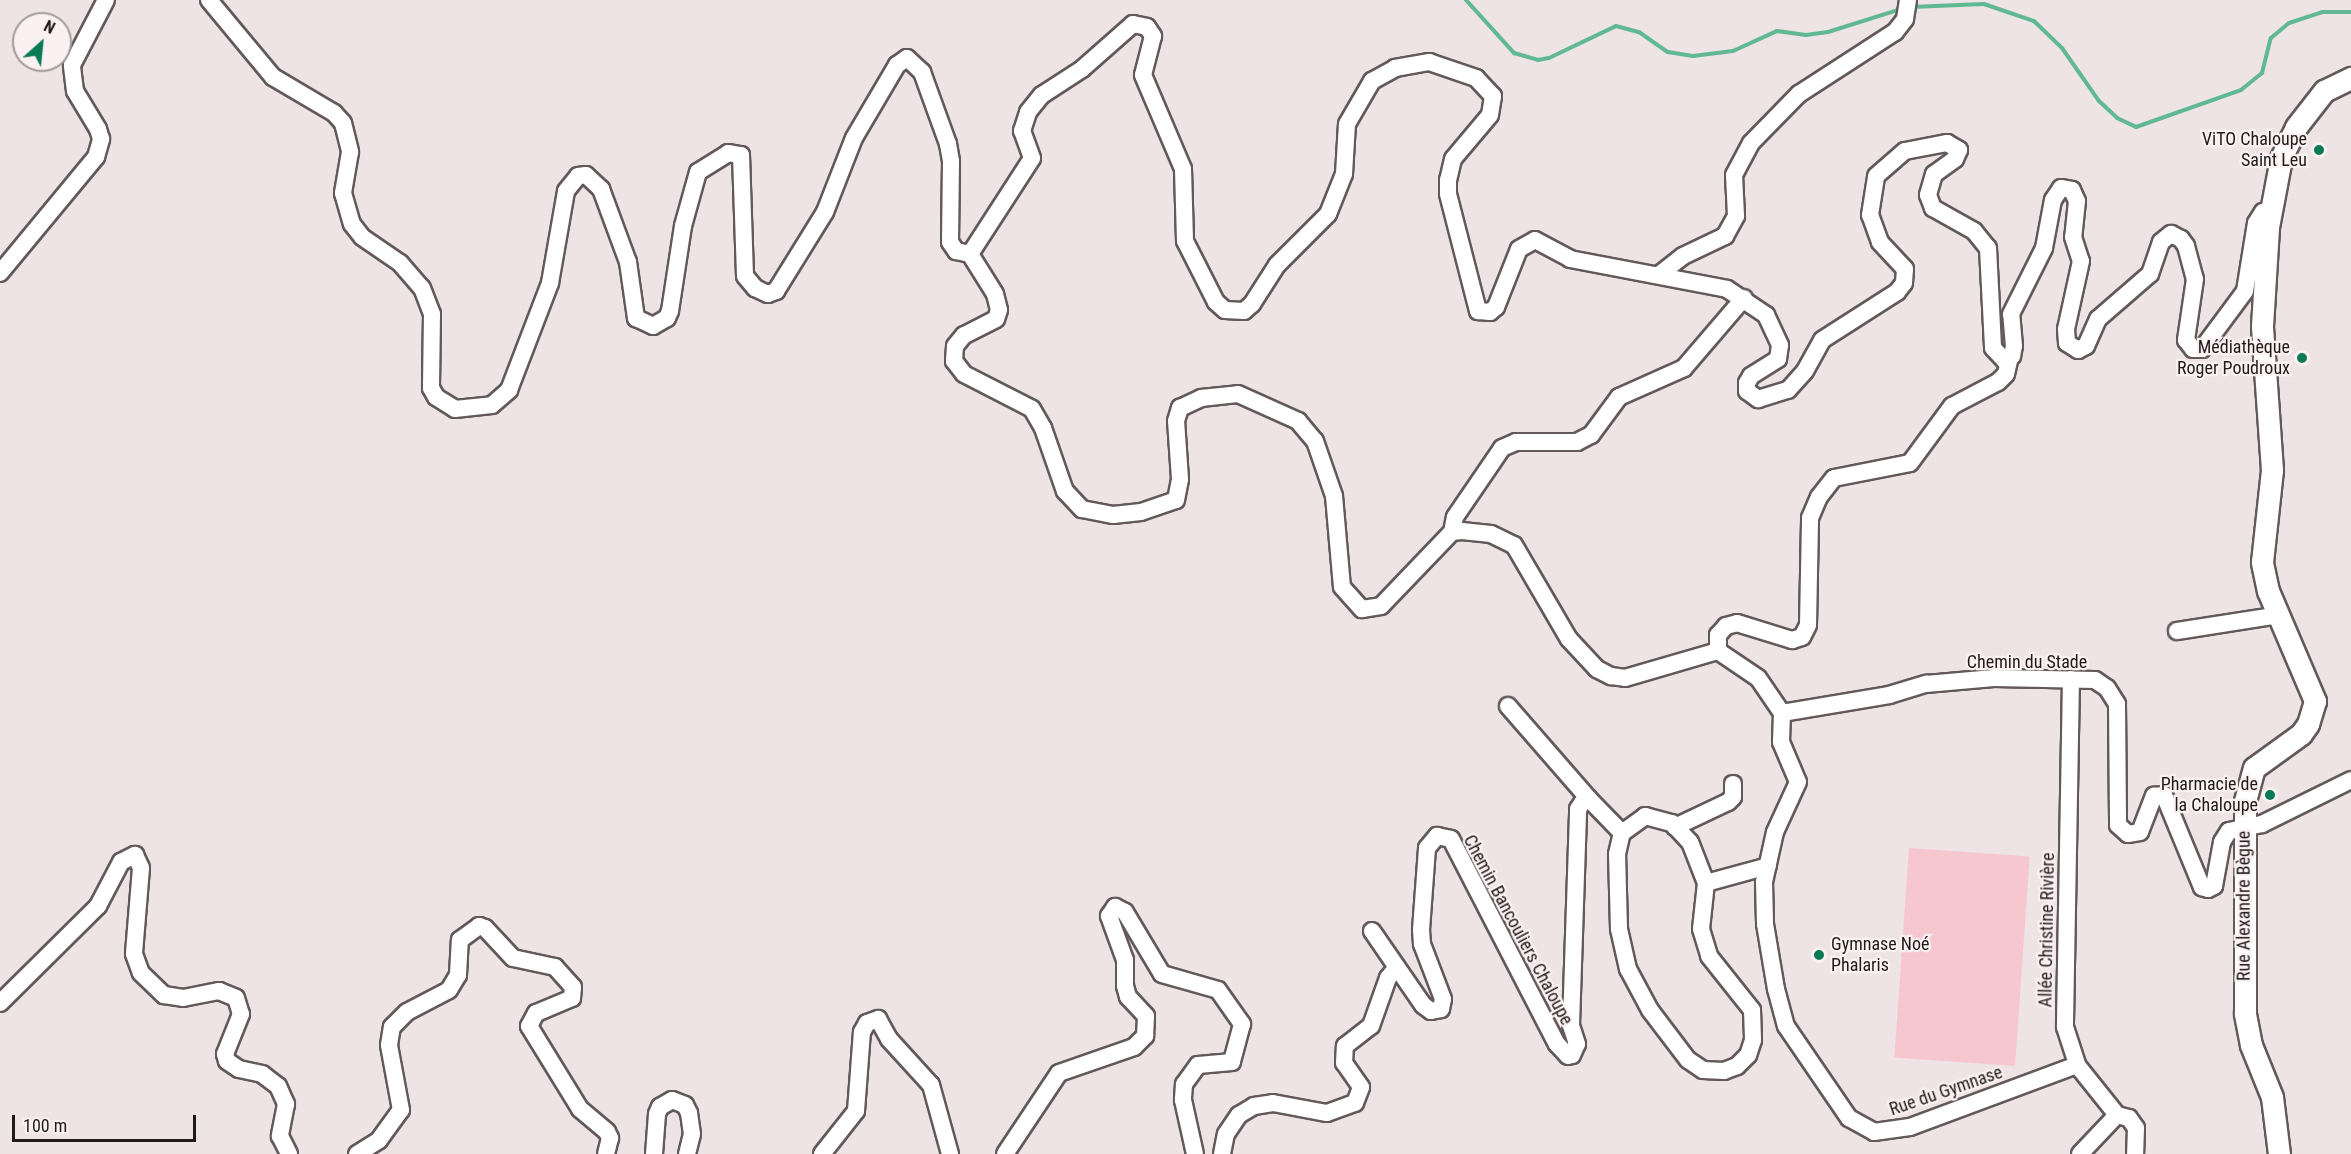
<!DOCTYPE html>
<html>
<head>
<meta charset="utf-8">
<style>
  body { margin:0 }
  #map { position:relative; width:2351px; height:1154px; overflow:hidden; background:#eee3e5; font-family:"Roboto Condensed",sans-serif }
  div>[style] { position:absolute }
  .green>* { inset:0; background:#f7c7d0; transform-origin:0 0 }
  .stream>* { height:4px; margin:-2px; padding:0 2px; transform-origin:2px; border-radius:2px; background:#61b993 }
  .roads { filter:drop-shadow(2px 0 #63595b) drop-shadow(-2px 0 #63595b) drop-shadow(0 2px #63595b) drop-shadow(0 -2px #63595b) }
  .minor>* { height:16px; margin:-8px; padding:0 8px; transform-origin:8px; border-radius:8px; background:#fff }
  .major>* { height:21px; margin:-10.5px; padding:0 10.5px; transform-origin:10.5px; border-radius:10.5px; background:#fff }
  .dots>* { width:16px; height:16px; translate:-50% -50%; box-sizing:border-box; border:3px solid #fbf0f2; border-radius:50% }
  span { translate:-50% -50%; white-space:nowrap; text-align:center; line-height:1.15; -webkit-text-stroke:4.5px #fbf0f2; paint-order:stroke }
  .poi-label { font-size:18px; color:#1f1b1c }
  .right { translate:-100% -50%; text-align:right }
  .left { translate:0 -50%; text-align:left }
  .street-label { font-size:18px; color:#1f1b1c }
  .north { position:absolute; left:12px; top:12px; width:60px; height:60px; box-sizing:border-box; background:#fbf0f2; border:2px solid #a39b9c; border-radius:50%; rotate:27deg; font-size:16px; font-weight:700; line-height:24px; text-align:center; color:#1f1b1c }
  .north::after { content:''; display:block; margin:auto; width:21px; height:27px; background:#087a56; clip-path:polygon(50% 0,100% 100%,50% 72%,0 100%) }
  .scale { position:absolute; left:12px; top:1115px; width:184px; height:27px; box-sizing:border-box; border:3px solid #1f1b1c; border-top:0; padding-left:8px; font-size:18px; line-height:21px; white-space:nowrap; color:#1f1b1c; -webkit-text-stroke:4px #fbf0f2; paint-order:stroke }
</style>
</head>
<body>
<div id="map">
  <div class="green">
    <div style="left:1909px;top:848px;width:121px;height:210px;rotate:4deg"></div>
  </div>
  <div class="stream">
    <div style="left:1466px;top:0;width:72px;rotate:47.8deg"></div>
    <div style="left:1514px;top:53px;width:25px;rotate:16deg"></div>
    <div style="left:1538px;top:60px;width:11px;rotate:-10deg"></div>
    <div style="left:1549px;top:58px;width:74px;rotate:-25.5deg"></div>
    <div style="left:1616px;top:26px;width:24px;rotate:15deg"></div>
    <div style="left:1639px;top:32px;width:35px;rotate:35deg"></div>
    <div style="left:1668px;top:52px;width:25px;rotate:9deg"></div>
    <div style="left:1693px;top:56px;width:40px;rotate:-7.1deg"></div>
    <div style="left:1733px;top:51px;width:48px;rotate:-24.4deg"></div>
    <div style="left:1777px;top:31px;width:29px;rotate:8deg"></div>
    <div style="left:1806px;top:35px;width:22px;rotate:-8deg"></div>
    <div style="left:1828px;top:32px;width:77px;rotate:-17.5deg"></div>
    <div style="left:1911px;top:7px;width:73px;rotate:-2.4deg"></div>
    <div style="left:1984px;top:4px;width:53px;rotate:18.8deg"></div>
    <div style="left:2034px;top:21px;width:39px;rotate:44deg"></div>
    <div style="left:2062px;top:48px;width:65px;rotate:55.1deg"></div>
    <div style="left:2099px;top:101px;width:25px;rotate:43deg"></div>
    <div style="left:2117px;top:118px;width:21px;rotate:25deg"></div>
    <div style="left:2136px;top:127px;width:111px;rotate:-19.4deg"></div>
    <div style="left:2241px;top:90px;width:27px;rotate:-39deg"></div>
    <div style="left:2262px;top:73px;width:36px;rotate:-76deg"></div>
    <div style="left:2271px;top:38px;width:23px;rotate:-40deg"></div>
    <div style="left:2289px;top:23px;width:35px;rotate:-18deg"></div>
    <div style="left:2322px;top:12px;width:29px"></div>
  </div>
  <div class="roads">
    <div class="minor">
      <div style="left:209px;top:0;width:100px;rotate:50.3deg"></div>
      <div style="left:273px;top:77px;width:71px;rotate:30.5deg"></div>
      <div style="left:334px;top:113px;width:13px;rotate:48deg"></div>
      <div style="left:343px;top:123px;width:30px;rotate:76deg"></div>
      <div style="left:350px;top:152px;width:42px;rotate:99.7deg"></div>
      <div style="left:343px;top:193px;width:32px;rotate:74deg"></div>
      <div style="left:352px;top:224px;width:16px;rotate:52deg"></div>
      <div style="left:362px;top:237px;width:46px;rotate:34.4deg"></div>
      <div style="left:400px;top:263px;width:33px;rotate:49deg"></div>
      <div style="left:422px;top:288px;width:28px;rotate:69deg"></div>
      <div style="left:432px;top:314px;width:74px;rotate:90.8deg"></div>
      <div style="left:431px;top:388px;width:10px;rotate:61deg"></div>
      <div style="left:436px;top:397px;width:22px;rotate:32deg"></div>
      <div style="left:455px;top:409px;width:37px;rotate:-6deg"></div>
      <div style="left:492px;top:405px;width:23px;rotate:-41deg"></div>
      <div style="left:509px;top:390px;width:115px;rotate:-69deg"></div>
      <div style="left:550px;top:283px;width:93px;rotate:-80.1deg"></div>
      <div style="left:566px;top:191px;width:19px;rotate:-51deg"></div>
      <div style="left:578px;top:176px;width:8px;rotate:-7deg"></div>
      <div style="left:586px;top:175px;width:21px;rotate:43deg"></div>
      <div style="left:601px;top:189px;width:78px;rotate:69.7deg"></div>
      <div style="left:628px;top:262px;width:57px;rotate:81.9deg"></div>
      <div style="left:636px;top:318px;width:19px;rotate:25deg"></div>
      <div style="left:653px;top:326px;width:16px;rotate:-30deg"></div>
      <div style="left:667px;top:318px;width:8px;rotate:-67deg"></div>
      <div style="left:670px;top:311px;width:86px;rotate:-81.3deg"></div>
      <div style="left:683px;top:226px;width:56px;rotate:-74.5deg"></div>
      <div style="left:698px;top:172px;width:36px;rotate:-32deg"></div>
      <div style="left:728px;top:153px;width:13px;rotate:9deg"></div>
      <div style="left:741px;top:155px;width:121px;rotate:88.1deg"></div>
      <div style="left:745px;top:276px;width:16px;rotate:50deg"></div>
      <div style="left:755px;top:288px;width:14px;rotate:25deg"></div>
      <div style="left:768px;top:294px;width:9px;rotate:-21deg"></div>
      <div style="left:776px;top:291px;width:93px;rotate:-58.2deg"></div>
      <div style="left:825px;top:212px;width:79px;rotate:-68.6deg"></div>
      <div style="left:854px;top:138px;width:85px;rotate:-59.5deg"></div>
      <div style="left:897px;top:65px;width:12px;rotate:-35deg"></div>
      <div style="left:907px;top:58px;width:21px;rotate:43deg"></div>
      <div style="left:922px;top:72px;width:77px;rotate:70.1deg"></div>
      <div style="left:948px;top:144px;width:17px;rotate:80deg"></div>
      <div style="left:951px;top:161px;width:81px;rotate:90.7deg"></div>
      <div style="left:950px;top:242px;width:11px;rotate:56deg"></div>
      <div style="left:956px;top:251px;width:14px;rotate:12deg"></div>
      <div style="left:970px;top:254px;width:114px;rotate:-57.1deg"></div>
      <div style="left:1032px;top:158px;width:29px;rotate:-110deg"></div>
      <div style="left:1022px;top:131px;width:20px;rotate:-72deg"></div>
      <div style="left:1028px;top:112px;width:22px;rotate:-51deg"></div>
      <div style="left:1042px;top:95px;width:48px;rotate:-33deg"></div>
      <div style="left:1082px;top:69px;width:68px;rotate:-41.4deg"></div>
      <div style="left:1133px;top:24px;width:14px;rotate:12deg"></div>
      <div style="left:1147px;top:27px;width:11px;rotate:56deg"></div>
      <div style="left:1153px;top:36px;width:40px;rotate:104.4deg"></div>
      <div style="left:1143px;top:75px;width:102px;rotate:66.9deg"></div>
      <div style="left:1183px;top:169px;width:72px;rotate:88.4deg"></div>
      <div style="left:1185px;top:241px;width:68px;rotate:63.1deg"></div>
      <div style="left:1216px;top:302px;width:12px;rotate:42deg"></div>
      <div style="left:1225px;top:310px;width:19px;rotate:3deg"></div>
      <div style="left:1244px;top:311px;width:11px;rotate:-41deg"></div>
      <div style="left:1252px;top:304px;width:46px;rotate:-57.3deg"></div>
      <div style="left:1277px;top:265px;width:72px;rotate:-45deg"></div>
      <div style="left:1328px;top:214px;width:43px;rotate:-68.2deg"></div>
      <div style="left:1344px;top:174px;width:50px;rotate:-86.6deg"></div>
      <div style="left:1347px;top:124px;width:50px;rotate:-59.8deg"></div>
      <div style="left:1372px;top:81px;width:26px;rotate:-29deg"></div>
      <div style="left:1395px;top:68px;width:35px;rotate:-10deg"></div>
      <div style="left:1429px;top:62px;width:50px;rotate:18.8deg"></div>
      <div style="left:1476px;top:78px;width:25px;rotate:47deg"></div>
      <div style="left:1493px;top:96px;width:19px;rotate:99deg"></div>
      <div style="left:1490px;top:115px;width:57px;rotate:130.1deg"></div>
      <div style="left:1453px;top:159px;width:22px;rotate:103deg"></div>
      <div style="left:1448px;top:180px;width:14px;rotate:90deg"></div>
      <div style="left:1448px;top:194px;width:121px;rotate:75.6deg"></div>
      <div style="left:1478px;top:311px;width:12px;rotate:5deg"></div>
      <div style="left:1490px;top:312px;width:8px;rotate:-40deg"></div>
      <div style="left:1496px;top:307px;width:62px;rotate:-68.4deg"></div>
      <div style="left:1519px;top:249px;width:18px;rotate:-29deg"></div>
      <div style="left:1535px;top:240px;width:40px;rotate:28deg"></div>
      <div style="left:1570px;top:259px;width:160px;rotate:10.8deg"></div>
      <div style="left:1727px;top:289px;width:47px;rotate:33.7deg"></div>
      <div style="left:1766px;top:315px;width:33px;rotate:65deg"></div>
      <div style="left:1780px;top:345px;width:14px;rotate:98deg"></div>
      <div style="left:1778px;top:359px;width:32px;rotate:148deg"></div>
      <div style="left:1751px;top:376px;width:8px;rotate:120deg"></div>
      <div style="left:1747px;top:383px;width:8px;rotate:90deg"></div>
      <div style="left:1747px;top:391px;width:14px;rotate:36deg"></div>
      <div style="left:1758px;top:399px;width:31px;rotate:-17deg"></div>
      <div style="left:1788px;top:390px;width:25px;rotate:-48deg"></div>
      <div style="left:1805px;top:371px;width:35px;rotate:-61deg"></div>
      <div style="left:1822px;top:340px;width:89px;rotate:-32.6deg"></div>
      <div style="left:1897px;top:292px;width:11px;rotate:-52deg"></div>
      <div style="left:1904px;top:283px;width:14px;rotate:-86deg"></div>
      <div style="left:1905px;top:269px;width:37px;rotate:-133deg"></div>
      <div style="left:1880px;top:242px;width:29px;rotate:-110deg"></div>
      <div style="left:1870px;top:215px;width:39px;rotate:-81deg"></div>
      <div style="left:1876px;top:176px;width:38px;rotate:-41deg"></div>
      <div style="left:1905px;top:151px;width:43px;rotate:-10.8deg"></div>
      <div style="left:1947px;top:143px;width:14px;rotate:30deg"></div>
      <div style="left:1959px;top:150px;width:10px;rotate:114deg"></div>
      <div style="left:1955px;top:159px;width:26px;rotate:144deg"></div>
      <div style="left:1934px;top:174px;width:22px;rotate:106deg"></div>
      <div style="left:1928px;top:195px;width:14px;rotate:69deg"></div>
      <div style="left:1933px;top:208px;width:47px;rotate:29.3deg"></div>
      <div style="left:1974px;top:231px;width:22px;rotate:51deg"></div>
      <div style="left:1988px;top:248px;width:100px;rotate:87.1deg"></div>
      <div style="left:1993px;top:348px;width:18px;rotate:47deg"></div>
      <div style="left:2005px;top:361px;width:9px;rotate:-36deg"></div>
      <div style="left:2012px;top:356px;width:10px;rotate:-79deg"></div>
      <div style="left:2014px;top:346px;width:32px;rotate:-95deg"></div>
      <div style="left:2011px;top:314px;width:74px;rotate:-63.4deg"></div>
      <div style="left:2044px;top:248px;width:49px;rotate:-79.4deg"></div>
      <div style="left:2053px;top:200px;width:14px;rotate:-56deg"></div>
      <div style="left:2061px;top:188px;width:11px;rotate:10deg"></div>
      <div style="left:2072px;top:190px;width:12px;rotate:66deg"></div>
      <div style="left:2077px;top:201px;width:36px;rotate:96deg"></div>
      <div style="left:2073px;top:237px;width:25px;rotate:72deg"></div>
      <div style="left:2081px;top:261px;width:70px;rotate:102.4deg"></div>
      <div style="left:2066px;top:329px;width:14px;rotate:86deg"></div>
      <div style="left:2067px;top:343px;width:13px;rotate:32deg"></div>
      <div style="left:2078px;top:350px;width:9px;rotate:-27deg"></div>
      <div style="left:2086px;top:346px;width:30px;rotate:-66deg"></div>
      <div style="left:2098px;top:319px;width:69px;rotate:-40.9deg"></div>
      <div style="left:2150px;top:274px;width:34px;rotate:-71deg"></div>
      <div style="left:2161px;top:242px;width:13px;rotate:-39deg"></div>
      <div style="left:2171px;top:234px;width:11px;rotate:27deg"></div>
      <div style="left:2181px;top:239px;width:9px;rotate:54deg"></div>
      <div style="left:2186px;top:246px;width:34px;rotate:75deg"></div>
      <div style="left:2195px;top:279px;width:62px;rotate:98.4deg"></div>
      <div style="left:2186px;top:340px;width:11px;rotate:52deg"></div>
      <div style="left:2193px;top:349px;width:9px"></div>
      <div style="left:2202px;top:349px;width:72px;rotate:-53.4deg"></div>
      <div style="left:2245px;top:291px;width:69px;rotate:-80.8deg"></div>
      <div style="left:2256px;top:223px;width:13px;rotate:-58deg"></div>
      <div style="left:2263px;top:212px;width:7px;rotate:-8deg"></div>
      <div style="left:970px;top:254px;width:47px;rotate:58deg"></div>
      <div style="left:995px;top:294px;width:16px;rotate:76deg"></div>
      <div style="left:999px;top:310px;width:9px;rotate:108deg"></div>
      <div style="left:996px;top:319px;width:36px;rotate:153deg"></div>
      <div style="left:964px;top:335px;width:14px;rotate:129deg"></div>
      <div style="left:955px;top:346px;width:15px;rotate:94deg"></div>
      <div style="left:954px;top:361px;width:16px;rotate:52deg"></div>
      <div style="left:964px;top:374px;width:76px;rotate:27.2deg"></div>
      <div style="left:1032px;top:409px;width:22px;rotate:60deg"></div>
      <div style="left:1043px;top:428px;width:67px;rotate:70.8deg"></div>
      <div style="left:1065px;top:491px;width:25px;rotate:47deg"></div>
      <div style="left:1082px;top:509px;width:32px;rotate:11deg"></div>
      <div style="left:1113px;top:515px;width:28px;rotate:-6deg"></div>
      <div style="left:1141px;top:512px;width:37px;rotate:-19deg"></div>
      <div style="left:1176px;top:500px;width:21px;rotate:-79deg"></div>
      <div style="left:1180px;top:479px;width:58px;rotate:-93.9deg"></div>
      <div style="left:1176px;top:421px;width:14px;rotate:-73deg"></div>
      <div style="left:1180px;top:408px;width:23px;rotate:-25deg"></div>
      <div style="left:1201px;top:398px;width:37px;rotate:-6deg"></div>
      <div style="left:1238px;top:394px;width:66px;rotate:24.2deg"></div>
      <div style="left:1298px;top:421px;width:26px;rotate:50deg"></div>
      <div style="left:1315px;top:441px;width:58px;rotate:70.9deg"></div>
      <div style="left:1334px;top:496px;width:91px;rotate:85deg"></div>
      <div style="left:1342px;top:587px;width:30px;rotate:48deg"></div>
      <div style="left:1362px;top:609px;width:19px;rotate:-9deg"></div>
      <div style="left:1381px;top:606px;width:103px;rotate:-46.2deg"></div>
      <div style="left:1452px;top:532px;width:10px;rotate:-6deg"></div>
      <div style="left:1462px;top:531px;width:29px;rotate:6deg"></div>
      <div style="left:1491px;top:534px;width:25px;rotate:26deg"></div>
      <div style="left:1514px;top:545px;width:109px;rotate:59.7deg"></div>
      <div style="left:1569px;top:639px;width:41px;rotate:47deg"></div>
      <div style="left:1597px;top:669px;width:16px;rotate:27deg"></div>
      <div style="left:1611px;top:676px;width:14px;rotate:8deg"></div>
      <div style="left:1625px;top:678px;width:97px;rotate:-16.2deg"></div>
      <div style="left:0;top:273px;width:151px;rotate:-50.4deg"></div>
      <div style="left:96px;top:157px;width:19px;rotate:-74deg"></div>
      <div style="left:101px;top:139px;width:10px;rotate:-107deg"></div>
      <div style="left:98px;top:129px;width:44px;rotate:-121.2deg"></div>
      <div style="left:75px;top:91px;width:26px;rotate:-97deg"></div>
      <div style="left:72px;top:65px;width:73px;rotate:-62.4deg"></div>
      <div style="left:1660px;top:274px;width:29px;rotate:-38deg"></div>
      <div style="left:1683px;top:256px;width:47px;rotate:-25.5deg"></div>
      <div style="left:1725px;top:236px;width:23px;rotate:-61deg"></div>
      <div style="left:1736px;top:216px;width:41px;rotate:-92.8deg"></div>
      <div style="left:1734px;top:175px;width:36px;rotate:-62deg"></div>
      <div style="left:1751px;top:143px;width:69px;rotate:-45.6deg"></div>
      <div style="left:1799px;top:94px;width:114px;rotate:-32.9deg"></div>
      <div style="left:1895px;top:32px;width:16px;rotate:-52deg"></div>
      <div style="left:1905px;top:19px;width:19px;rotate:-81deg"></div>
      <div style="left:1452px;top:532px;width:15px;rotate:-79deg"></div>
      <div style="left:1455px;top:517px;width:83px;rotate:-55.7deg"></div>
      <div style="left:1502px;top:448px;width:15px;rotate:-23deg"></div>
      <div style="left:1516px;top:442px;width:61px"></div>
      <div style="left:1577px;top:442px;width:16px;rotate:-27deg"></div>
      <div style="left:1591px;top:435px;width:47px;rotate:-53.6deg"></div>
      <div style="left:1619px;top:397px;width:71px;rotate:-24deg"></div>
      <div style="left:1684px;top:368px;width:92px;rotate:-49.4deg"></div>
      <div style="left:2177px;top:631px;width:103px;rotate:-8.9deg"></div>
      <div style="left:2071px;top:679px;width:348px;rotate:91deg"></div>
      <div style="left:2065px;top:1027px;width:40px;rotate:72deg"></div>
      <div style="left:2077px;top:1065px;width:64px;rotate:51.3deg"></div>
      <div style="left:2117px;top:1115px;width:12px;rotate:14deg"></div>
      <div style="left:2129px;top:1118px;width:12px;rotate:55deg"></div>
      <div style="left:2136px;top:1128px;width:26px;rotate:92deg"></div>
      <div style="left:1508px;top:706px;width:122px;rotate:49deg"></div>
      <div style="left:1782px;top:713px;width:109px;rotate:-9.5deg"></div>
      <div style="left:1889px;top:695px;width:39px;rotate:-17deg"></div>
      <div style="left:1926px;top:684px;width:68px;rotate:-5deg"></div>
      <div style="left:1994px;top:678px;width:101px;rotate:1.1deg"></div>
      <div style="left:2095px;top:680px;width:14px;rotate:34deg"></div>
      <div style="left:2107px;top:688px;width:19px;rotate:58deg"></div>
      <div style="left:2117px;top:704px;width:121px;rotate:89.5deg"></div>
      <div style="left:2118px;top:825px;width:13px;rotate:42deg"></div>
      <div style="left:2128px;top:834px;width:12px;rotate:-9deg"></div>
      <div style="left:2140px;top:832px;width:39px;rotate:-69deg"></div>
      <div style="left:2154px;top:796px;width:10px;rotate:-6deg"></div>
      <div style="left:2164px;top:795px;width:100px;rotate:67.6deg"></div>
      <div style="left:2202px;top:887px;width:6px;rotate:18deg"></div>
      <div style="left:2208px;top:889px;width:7px;rotate:-27deg"></div>
      <div style="left:2214px;top:886px;width:45px;rotate:-79.7deg"></div>
      <div style="left:2222px;top:842px;width:13px;rotate:-58deg"></div>
      <div style="left:2229px;top:831px;width:34px;rotate:-12deg"></div>
      <div style="left:2262px;top:824px;width:99px;rotate:-26.3deg"></div>
      <div style="left:1782px;top:713px;width:29px;rotate:92deg"></div>
      <div style="left:1781px;top:742px;width:43px;rotate:67deg"></div>
      <div style="left:1798px;top:782px;width:55px;rotate:114.7deg"></div>
      <div style="left:1775px;top:832px;width:51px;rotate:102.4deg"></div>
      <div style="left:1764px;top:882px;width:42px;rotate:88.6deg"></div>
      <div style="left:1765px;top:924px;width:66px;rotate:80.4deg"></div>
      <div style="left:1776px;top:989px;width:38px;rotate:75deg"></div>
      <div style="left:1786px;top:1026px;width:112px;rotate:55.6deg"></div>
      <div style="left:1849px;top:1118px;width:29px;rotate:29deg"></div>
      <div style="left:1874px;top:1132px;width:36px;rotate:-8deg"></div>
      <div style="left:1910px;top:1127px;width:178px;rotate:-20.4deg"></div>
      <div style="left:1782px;top:713px;width:42px;rotate:-124.4deg"></div>
      <div style="left:1758px;top:678px;width:48px;rotate:-146deg"></div>
      <div style="left:1718px;top:651px;width:16px;rotate:-90deg"></div>
      <div style="left:1718px;top:635px;width:12px;rotate:-48deg"></div>
      <div style="left:1726px;top:626px;width:11px;rotate:-15deg"></div>
      <div style="left:1737px;top:623px;width:58px;rotate:17.2deg"></div>
      <div style="left:1792px;top:640px;width:10px;rotate:-17deg"></div>
      <div style="left:1802px;top:637px;width:13px;rotate:-63deg"></div>
      <div style="left:1808px;top:625px;width:107px;rotate:-88.9deg"></div>
      <div style="left:1810px;top:518px;width:23px;rotate:-67deg"></div>
      <div style="left:1819px;top:497px;width:24px;rotate:-52deg"></div>
      <div style="left:1834px;top:478px;width:77px;rotate:-11.2deg"></div>
      <div style="left:1910px;top:463px;width:71px;rotate:-53.6deg"></div>
      <div style="left:1952px;top:406px;width:52px;rotate:-27.6deg"></div>
      <div style="left:1998px;top:382px;width:11px;rotate:-45deg"></div>
      <div style="left:2006px;top:374px;width:13px;rotate:-77deg"></div>
      <div style="left:1645px;top:816px;width:28px;rotate:15deg"></div>
      <div style="left:1672px;top:823px;width:26px;rotate:47deg"></div>
      <div style="left:1690px;top:842px;width:44px;rotate:68.7deg"></div>
      <div style="left:1706px;top:883px;width:46px;rotate:96.2deg"></div>
      <div style="left:1701px;top:929px;width:28px;rotate:73deg"></div>
      <div style="left:1709px;top:956px;width:69px;rotate:51.5deg"></div>
      <div style="left:1752px;top:1010px;width:30px;rotate:88deg"></div>
      <div style="left:1753px;top:1040px;width:16px;rotate:108deg"></div>
      <div style="left:1748px;top:1055px;width:16px;rotate:135deg"></div>
      <div style="left:1737px;top:1066px;width:14px;rotate:159deg"></div>
      <div style="left:1724px;top:1071px;width:21px;rotate:-177deg"></div>
      <div style="left:1703px;top:1070px;width:18px;rotate:-146deg"></div>
      <div style="left:1688px;top:1060px;width:63px;rotate:-127.2deg"></div>
      <div style="left:1650px;top:1010px;width:47px;rotate:-118.2deg"></div>
      <div style="left:1628px;top:969px;width:41px;rotate:-102.7deg"></div>
      <div style="left:1619px;top:929px;width:75px;rotate:-91.5deg"></div>
      <div style="left:1617px;top:854px;width:22px;rotate:-77deg"></div>
      <div style="left:1622px;top:833px;width:29px;rotate:-36deg"></div>
      <div style="left:1675px;top:827px;width:59px;rotate:-25.3deg"></div>
      <div style="left:1728px;top:802px;width:7px;rotate:-45deg"></div>
      <div style="left:1733px;top:797px;width:13px;rotate:-90deg"></div>
      <div style="left:1706px;top:883px;width:64px;rotate:-15.3deg"></div>
      <div style="left:1372px;top:931px;width:90px;rotate:55.4deg"></div>
      <div style="left:1423px;top:1005px;width:10px;rotate:37deg"></div>
      <div style="left:1431px;top:1011px;width:10px;rotate:-11deg"></div>
      <div style="left:1441px;top:1009px;width:10px;rotate:-79deg"></div>
      <div style="left:1443px;top:999px;width:59px;rotate:-110.9deg"></div>
      <div style="left:1422px;top:944px;width:14px;rotate:-94deg"></div>
      <div style="left:1421px;top:930px;width:82px;rotate:-85.8deg"></div>
      <div style="left:1427px;top:848px;width:16px;rotate:-50deg"></div>
      <div style="left:1437px;top:836px;width:14px;rotate:12deg"></div>
      <div style="left:1451px;top:839px;width:231px;rotate:62.7deg"></div>
      <div style="left:1557px;top:1044px;width:16px;rotate:47deg"></div>
      <div style="left:1568px;top:1056px;width:4px;rotate:-14deg"></div>
      <div style="left:1572px;top:1055px;width:12px;rotate:-66deg"></div>
      <div style="left:1577px;top:1044px;width:20px;rotate:-108deg"></div>
      <div style="left:1571px;top:1025px;width:216px;rotate:-88.1deg"></div>
      <div style="left:1578px;top:809px;width:7px;rotate:-56deg"></div>
      <div style="left:1582px;top:803px;width:8px;rotate:-40deg"></div>
      <div style="left:1588px;top:798px;width:49px;rotate:45.8deg"></div>
      <div style="left:0;top:1003px;width:138px;rotate:-44.7deg"></div>
      <div style="left:98px;top:906px;width:50px;rotate:-62.4deg"></div>
      <div style="left:121px;top:862px;width:16px;rotate:-27deg"></div>
      <div style="left:135px;top:855px;width:14px;rotate:65deg"></div>
      <div style="left:141px;top:868px;width:86px;rotate:94.7deg"></div>
      <div style="left:134px;top:954px;width:20px;rotate:70deg"></div>
      <div style="left:141px;top:973px;width:32px;rotate:44deg"></div>
      <div style="left:164px;top:995px;width:19px;rotate:9deg"></div>
      <div style="left:183px;top:998px;width:37px;rotate:-11deg"></div>
      <div style="left:219px;top:991px;width:18px;rotate:22deg"></div>
      <div style="left:236px;top:998px;width:17px;rotate:73deg"></div>
      <div style="left:241px;top:1014px;width:43px;rotate:111.8deg"></div>
      <div style="left:225px;top:1054px;width:7px;rotate:74deg"></div>
      <div style="left:227px;top:1061px;width:14px;rotate:34deg"></div>
      <div style="left:239px;top:1069px;width:24px;rotate:12deg"></div>
      <div style="left:262px;top:1074px;width:20px;rotate:37deg"></div>
      <div style="left:278px;top:1086px;width:20px;rotate:66deg"></div>
      <div style="left:286px;top:1104px;width:33px;rotate:101deg"></div>
      <div style="left:280px;top:1136px;width:20px;rotate:63deg"></div>
      <div style="left:357px;top:1154px;width:26px;rotate:-32deg"></div>
      <div style="left:379px;top:1140px;width:37px;rotate:-54deg"></div>
      <div style="left:401px;top:1110px;width:66px;rotate:-100.5deg"></div>
      <div style="left:389px;top:1045px;width:18px;rotate:-81deg"></div>
      <div style="left:392px;top:1027px;width:21px;rotate:-45deg"></div>
      <div style="left:407px;top:1012px;width:47px;rotate:-27.6deg"></div>
      <div style="left:449px;top:990px;width:17px;rotate:-59deg"></div>
      <div style="left:458px;top:975px;width:35px;rotate:-87deg"></div>
      <div style="left:460px;top:940px;width:24px;rotate:-36deg"></div>
      <div style="left:479px;top:926px;width:6px;rotate:18deg"></div>
      <div style="left:485px;top:928px;width:41px;rotate:47deg"></div>
      <div style="left:513px;top:958px;width:43px;rotate:12.1deg"></div>
      <div style="left:555px;top:967px;width:27px;rotate:48deg"></div>
      <div style="left:573px;top:987px;width:11px;rotate:95deg"></div>
      <div style="left:572px;top:998px;width:39px;rotate:157deg"></div>
      <div style="left:536px;top:1013px;width:15px;rotate:118deg"></div>
      <div style="left:529px;top:1026px;width:97px;rotate:58.4deg"></div>
      <div style="left:580px;top:1109px;width:35px;rotate:40deg"></div>
      <div style="left:607px;top:1132px;width:7px;rotate:63deg"></div>
      <div style="left:610px;top:1138px;width:16px;rotate:104deg"></div>
      <div style="left:654px;top:1154px;width:40px;rotate:-85.7deg"></div>
      <div style="left:657px;top:1114px;width:8px;rotate:-67deg"></div>
      <div style="left:660px;top:1107px;width:14px;rotate:-30deg"></div>
      <div style="left:672px;top:1100px;width:14px;rotate:21deg"></div>
      <div style="left:685px;top:1105px;width:9px;rotate:63deg"></div>
      <div style="left:689px;top:1113px;width:21px;rotate:82deg"></div>
      <div style="left:692px;top:1134px;width:21px;rotate:104deg"></div>
      <div style="left:822px;top:1154px;width:55px;rotate:-51.7deg"></div>
      <div style="left:856px;top:1111px;width:79px;rotate:-85.7deg"></div>
      <div style="left:862px;top:1032px;width:10px;rotate:-61deg"></div>
      <div style="left:867px;top:1023px;width:12px;rotate:-20deg"></div>
      <div style="left:878px;top:1019px;width:23px;rotate:61deg"></div>
      <div style="left:889px;top:1039px;width:62px;rotate:47.6deg"></div>
      <div style="left:931px;top:1085px;width:72px;rotate:74.6deg"></div>
      <div style="left:1005px;top:1154px;width:97px;rotate:-56.3deg"></div>
      <div style="left:1059px;top:1073px;width:79px;rotate:-19.1deg"></div>
      <div style="left:1134px;top:1047px;width:16px;rotate:-45deg"></div>
      <div style="left:1145px;top:1036px;width:20px;rotate:-87deg"></div>
      <div style="left:1146px;top:1016px;width:26px;rotate:-133deg"></div>
      <div style="left:1128px;top:997px;width:11px;rotate:-105deg"></div>
      <div style="left:1125px;top:986px;width:26px;rotate:-90deg"></div>
      <div style="left:1125px;top:960px;width:47px;rotate:-110deg"></div>
      <div style="left:1109px;top:916px;width:11px;rotate:-56deg"></div>
      <div style="left:1115px;top:907px;width:11px;rotate:27deg"></div>
      <div style="left:1125px;top:912px;width:72px;rotate:59.2deg"></div>
      <div style="left:1162px;top:974px;width:58px;rotate:15.9deg"></div>
      <div style="left:1218px;top:990px;width:42px;rotate:54.8deg"></div>
      <div style="left:1242px;top:1024px;width:39px;rotate:105deg"></div>
      <div style="left:1232px;top:1062px;width:34px;rotate:175deg"></div>
      <div style="left:1198px;top:1065px;width:24px;rotate:126deg"></div>
      <div style="left:1184px;top:1084px;width:16px;rotate:94deg"></div>
      <div style="left:1183px;top:1100px;width:55px;rotate:77.5deg"></div>
      <div style="left:1222px;top:1154px;width:20px;rotate:-79deg"></div>
      <div style="left:1226px;top:1134px;width:23px;rotate:-56deg"></div>
      <div style="left:1239px;top:1115px;width:17px;rotate:-31deg"></div>
      <div style="left:1254px;top:1106px;width:19px;rotate:-9deg"></div>
      <div style="left:1273px;top:1103px;width:55px;rotate:10.5deg"></div>
      <div style="left:1327px;top:1113px;width:30px;rotate:-20deg"></div>
      <div style="left:1355px;top:1103px;width:17px;rotate:-69deg"></div>
      <div style="left:1361px;top:1087px;width:29px;rotate:-125deg"></div>
      <div style="left:1344px;top:1063px;width:17px;rotate:-87deg"></div>
      <div style="left:1345px;top:1046px;width:33px;rotate:-38deg"></div>
      <div style="left:1371px;top:1026px;width:51px;rotate:-70.5deg"></div>
      <div style="left:1388px;top:978px;width:14px;rotate:-51deg"></div>
      <div style="left:2080px;top:1154px;width:54px;rotate:-46.5deg"></div>
    </div>
    <div class="major">
      <div style="left:2279px;top:1154px;width:57px;rotate:-97deg"></div>
      <div style="left:2272px;top:1097px;width:56px;rotate:-112deg"></div>
      <div style="left:2251px;top:1045px;width:33px;rotate:-101deg"></div>
      <div style="left:2245px;top:1013px;width:212px;rotate:-90deg"></div>
      <div style="left:2245px;top:801px;width:34px;rotate:-75deg"></div>
      <div style="left:2254px;top:768px;width:58px;rotate:-35.9deg"></div>
      <div style="left:2301px;top:734px;width:12px;rotate:-55deg"></div>
      <div style="left:2308px;top:724px;width:24px;rotate:-73deg"></div>
      <div style="left:2315px;top:701px;width:120px;rotate:-113.1deg"></div>
      <div style="left:2268px;top:591px;width:30px;rotate:-102deg"></div>
      <div style="left:2262px;top:562px;width:93px;rotate:-83.8deg"></div>
      <div style="left:2272px;top:470px;width:144px;rotate:-94deg"></div>
      <div style="left:2262px;top:326px;width:99px;rotate:-86.5deg"></div>
      <div style="left:2268px;top:227px;width:70px;rotate:-79.3deg"></div>
      <div style="left:2281px;top:158px;width:34px;rotate:-64deg"></div>
      <div style="left:2296px;top:127px;width:46px;rotate:-52.1deg"></div>
      <div style="left:2324px;top:91px;width:30px;rotate:-26deg"></div>
    </div>
  </div>
  <div class="dots">
    <div style="left:2319px;top:150px;background:#087a56"></div>
    <div style="left:2302px;top:358px;background:#087a56"></div>
    <div style="left:2270px;top:795px;background:#087a56"></div>
    <div style="left:1819px;top:955px;background:#087a56"></div>
  </div>
  <div class="poi-label">
    <span class="right" style="left:2307px;top:150px">ViTO Chaloupe<br>Saint Leu</span>
    <span class="right" style="left:2290px;top:358px">Médiathèque<br>Roger Poudroux</span>
    <span class="right" style="left:2258px;top:795px">Pharmacie de<br>la Chaloupe</span>
    <span class="left" style="left:1831px;top:955px">Gymnase Noé<br>Phalaris</span>
  </div>
  <div class="street-label">
    <span style="left:2027px;top:662px">Chemin du Stade</span>
    <span style="left:2244px;top:906px;rotate:-90deg">Rue Alexandre Bègue</span>
    <span style="left:1518px;top:930px;rotate:62deg">Chemin Bancouliers Chaloupe</span>
    <span style="left:2047px;top:930px;rotate:-89deg">Allée Christine Rivière</span>
    <span style="left:1946px;top:1091px;rotate:-19deg">Rue du Gymnase</span>
  </div>
  <div class="north">N</div>
  <div class="scale">100 m</div>
</div>
</body>
</html>
